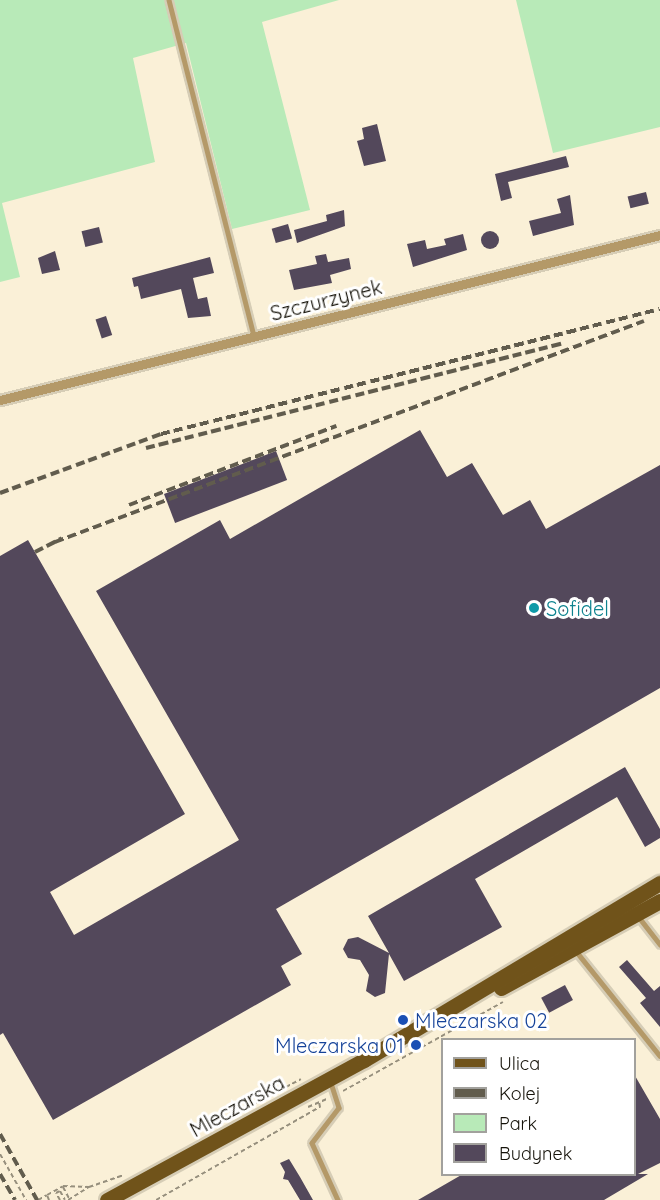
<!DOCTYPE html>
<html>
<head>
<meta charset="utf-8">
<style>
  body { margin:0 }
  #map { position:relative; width:660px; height:1200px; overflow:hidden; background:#faf0d7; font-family:Quicksand,sans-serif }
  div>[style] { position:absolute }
  .green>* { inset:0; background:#b8eab8 }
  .building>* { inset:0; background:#53485b; transform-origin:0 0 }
  .round { border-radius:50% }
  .path>* { height:2px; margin-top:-1px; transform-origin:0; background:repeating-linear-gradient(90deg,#968f7d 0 4.5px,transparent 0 7.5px) }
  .roads { filter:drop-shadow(2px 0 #d6cdb6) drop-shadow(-2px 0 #d6cdb6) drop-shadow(0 2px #d6cdb6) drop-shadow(0 -2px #d6cdb6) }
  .lane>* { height:4.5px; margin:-2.25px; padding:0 2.25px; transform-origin:2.25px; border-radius:2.25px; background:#b49968 }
  .street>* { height:9px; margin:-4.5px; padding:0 4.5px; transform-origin:4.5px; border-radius:4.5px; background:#b49968 }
  .primary>* { height:15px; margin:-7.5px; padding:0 7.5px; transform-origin:7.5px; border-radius:7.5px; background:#70531a }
  .rail>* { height:4px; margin-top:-2px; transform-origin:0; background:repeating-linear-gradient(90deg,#615c4d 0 9px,transparent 0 13.5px) }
  .dots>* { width:16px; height:16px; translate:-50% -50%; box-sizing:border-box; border:3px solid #fff; border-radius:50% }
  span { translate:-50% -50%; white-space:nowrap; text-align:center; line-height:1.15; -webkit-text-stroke:6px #fff; paint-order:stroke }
  .street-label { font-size:20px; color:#16130a }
  .culture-label { font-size:20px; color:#0d838f }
  .left { translate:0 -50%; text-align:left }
  .transit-label { font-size:20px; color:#164399 }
  .right { translate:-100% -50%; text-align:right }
  .legend { position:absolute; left:441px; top:1038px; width:195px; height:138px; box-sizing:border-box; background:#fff; border:2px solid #a2a19d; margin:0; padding:8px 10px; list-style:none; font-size:18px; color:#16130a }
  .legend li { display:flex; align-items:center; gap:12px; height:30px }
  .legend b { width:30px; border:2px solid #a2a19d }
</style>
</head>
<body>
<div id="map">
  <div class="green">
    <div style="clip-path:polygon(0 0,339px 0,262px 22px,310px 210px,232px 229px,186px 43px,133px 58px,155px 162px,2px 203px,20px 277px,0 282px)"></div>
    <div style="clip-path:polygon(516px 0,660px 0,660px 127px,553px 153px)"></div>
  </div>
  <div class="building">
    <div style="clip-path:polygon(377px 124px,386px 161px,364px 166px,357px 141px,364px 139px,362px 128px)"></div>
    <div style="clip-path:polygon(566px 156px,569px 167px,508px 182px,512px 198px,501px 201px,495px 174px)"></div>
    <div style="left:646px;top:192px;width:12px;height:19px;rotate:76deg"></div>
    <div style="clip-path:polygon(570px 195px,574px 225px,533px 236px,529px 221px,561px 213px,557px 199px)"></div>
    <div style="clip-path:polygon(344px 210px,345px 226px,297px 243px,294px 230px,327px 221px,326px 215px)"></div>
    <div style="left:288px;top:224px;width:15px;height:17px;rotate:74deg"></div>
    <div style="left:99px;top:227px;width:16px;height:18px;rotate:76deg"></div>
    <div class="round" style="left:481px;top:231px;width:18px;height:18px"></div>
    <div style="clip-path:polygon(463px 234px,467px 250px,413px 267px,407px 244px,425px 240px,427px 249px,446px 245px,444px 239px)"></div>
    <div style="clip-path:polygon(55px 251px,60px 270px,42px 274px,38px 258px)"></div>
    <div style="clip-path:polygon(326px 254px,328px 262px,349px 258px,351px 269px,330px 275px,332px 283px,294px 290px,289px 270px,317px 264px,315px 256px)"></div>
    <div style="clip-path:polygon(210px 257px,214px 273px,193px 278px,198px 299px,207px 297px,211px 316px,188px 318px,181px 289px,141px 299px,138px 286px,134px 287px,132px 278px)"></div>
    <div style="left:106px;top:316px;width:20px;height:11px;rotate:72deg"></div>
    <div style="clip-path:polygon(420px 430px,447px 477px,472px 463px,503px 515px,530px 500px,546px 529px,660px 465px,660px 688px,276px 909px,302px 954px,281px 966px,291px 985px,53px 1120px,3px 1033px,0 1035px,0 556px,28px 540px,185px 814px,50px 892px,74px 935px,239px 840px,96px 591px,220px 520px,230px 539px)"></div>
    <div style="left:276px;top:451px;width:31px;height:120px;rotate:69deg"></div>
    <div style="clip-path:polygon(625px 767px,660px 829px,660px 838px,645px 847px,617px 797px,475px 879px,502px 927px,404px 981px,389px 954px,385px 993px,375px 997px,366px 991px,369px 975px,360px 960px,348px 958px,343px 949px,348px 939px,358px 937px,389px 953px,368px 916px)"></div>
    <div style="clip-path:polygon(627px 960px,654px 991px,660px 986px,660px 1027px,640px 1003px,646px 998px,619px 967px)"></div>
    <div style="left:565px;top:985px;width:17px;height:27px;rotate:62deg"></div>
    <div style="clip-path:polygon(634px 1074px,660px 1119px,660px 1163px,638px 1174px,648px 1174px,604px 1200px,418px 1200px,463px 1174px,634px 1174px)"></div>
    <div style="clip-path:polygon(289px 1159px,300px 1177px,313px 1200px,300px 1200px,288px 1180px,283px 1179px,285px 1172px,280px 1163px)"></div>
  </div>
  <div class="path">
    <div style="left:343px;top:1091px;width:183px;rotate:-29.1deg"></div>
    <div style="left:308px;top:1107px;width:21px;rotate:-23deg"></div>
    <div style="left:246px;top:1108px;width:62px;rotate:-27.8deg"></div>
    <div style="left:0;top:1154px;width:53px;rotate:60.5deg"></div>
    <div style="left:63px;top:1187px;width:15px;rotate:62deg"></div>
    <div style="left:38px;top:1200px;width:10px;rotate:-29deg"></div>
    <div style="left:49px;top:1200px;width:5px;rotate:-112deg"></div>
    <div style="left:47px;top:1195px;width:18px;rotate:-29deg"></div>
    <div style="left:63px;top:1186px;width:26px;rotate:2deg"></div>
    <div style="left:60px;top:1200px;width:8px;rotate:-120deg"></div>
    <div style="left:56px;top:1193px;width:4px;rotate:-27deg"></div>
    <div style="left:60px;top:1191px;width:10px;rotate:61deg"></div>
    <div style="left:68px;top:1200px;width:25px;rotate:-32deg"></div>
    <div style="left:89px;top:1187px;width:36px;rotate:-19deg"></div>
    <div style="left:156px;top:1200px;width:189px;rotate:-29.6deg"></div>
    <div style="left:320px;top:1107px;width:5px;rotate:-101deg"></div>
  </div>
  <div class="roads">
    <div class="lane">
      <div style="left:169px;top:0;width:348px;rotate:75.8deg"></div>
      <div style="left:638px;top:916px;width:36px;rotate:52deg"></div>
      <div style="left:576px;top:951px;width:134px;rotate:51.3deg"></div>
      <div style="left:331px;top:1083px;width:26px;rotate:72deg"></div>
      <div style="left:339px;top:1108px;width:44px;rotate:127.6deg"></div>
      <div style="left:312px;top:1143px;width:63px;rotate:65.5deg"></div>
    </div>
    <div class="street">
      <div style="left:0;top:400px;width:680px;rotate:-14.04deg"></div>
    </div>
    <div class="primary">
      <div style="left:501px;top:988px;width:181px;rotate:-28.7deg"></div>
      <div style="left:107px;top:1200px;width:293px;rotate:-28.6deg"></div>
      <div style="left:364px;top:1060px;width:345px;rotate:-30.9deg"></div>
    </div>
  </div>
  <div class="rail">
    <div style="left:146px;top:448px;width:432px;rotate:-14.1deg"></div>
    <div style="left:0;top:493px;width:171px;rotate:-20.1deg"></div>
    <div style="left:161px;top:434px;width:514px;rotate:-14.06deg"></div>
    <div style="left:129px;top:505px;width:222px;rotate:-20.9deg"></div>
    <div style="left:55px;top:542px;width:629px;rotate:-20.57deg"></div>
    <div style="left:35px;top:552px;width:30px;rotate:-27deg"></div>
    <div style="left:0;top:1134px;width:76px;rotate:60.7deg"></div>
    <div style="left:0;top:1174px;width:30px;rotate:60deg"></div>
  </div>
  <div class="dots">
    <div style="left:534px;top:608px;background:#0f9aa8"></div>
    <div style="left:403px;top:1020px;background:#1a4fb4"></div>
    <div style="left:416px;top:1045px;background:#1a4fb4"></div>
  </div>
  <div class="street-label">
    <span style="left:326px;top:300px;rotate:-14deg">Szczurzynek</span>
    <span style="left:237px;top:1106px;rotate:-29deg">Mleczarska</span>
  </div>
  <div class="culture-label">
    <span class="left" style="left:546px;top:608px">Sofidel</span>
  </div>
  <div class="transit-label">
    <span class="left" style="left:415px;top:1020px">Mleczarska 02</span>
    <span class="right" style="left:404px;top:1045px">Mleczarska 01</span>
  </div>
  <ul class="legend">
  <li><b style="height:8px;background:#70531a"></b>Ulica</li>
  <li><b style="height:8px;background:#615c4d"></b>Kolej</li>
  <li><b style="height:16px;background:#b8eab8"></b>Park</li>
  <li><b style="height:16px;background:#53485b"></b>Budynek</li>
  </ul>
</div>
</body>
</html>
